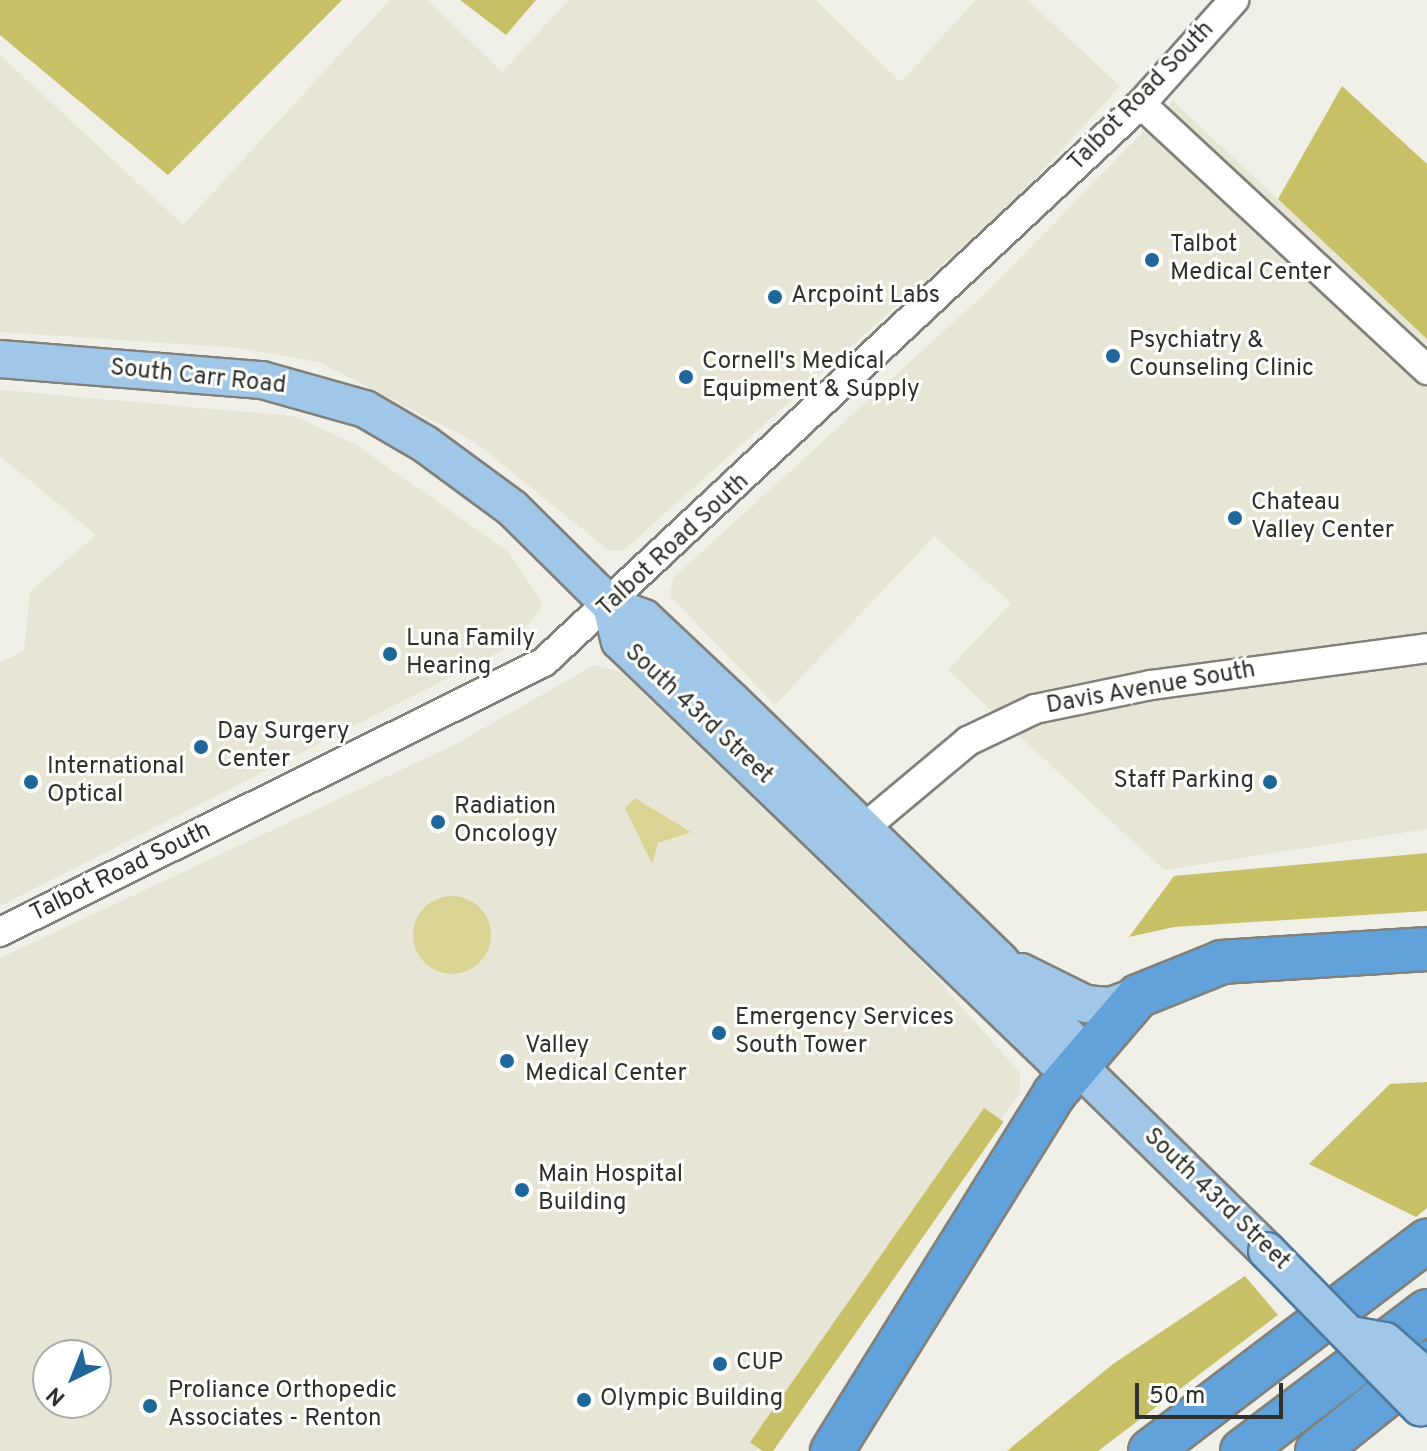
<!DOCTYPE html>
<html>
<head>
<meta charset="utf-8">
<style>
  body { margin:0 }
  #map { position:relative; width:1427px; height:1451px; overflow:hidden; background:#f0f0e9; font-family:Overpass,sans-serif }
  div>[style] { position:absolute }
  .built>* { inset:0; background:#e6e5d6 }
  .green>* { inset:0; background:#d9d493 }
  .round { border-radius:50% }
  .forest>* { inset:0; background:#c8c067; transform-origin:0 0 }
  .roads { filter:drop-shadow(2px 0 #81807a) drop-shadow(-2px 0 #81807a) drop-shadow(0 2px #81807a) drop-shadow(0 -2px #81807a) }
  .minor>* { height:28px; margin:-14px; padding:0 14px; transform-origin:14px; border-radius:14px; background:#fff }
  .major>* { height:36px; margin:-18px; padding:0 18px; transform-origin:18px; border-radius:18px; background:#a0c7e8 }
  .highway>* { height:42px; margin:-21px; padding:0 21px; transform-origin:21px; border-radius:21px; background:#60a2d9 }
  .bridges { filter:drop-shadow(2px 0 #4f7a9c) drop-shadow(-2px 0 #4f7a9c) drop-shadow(0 2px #4f7a9c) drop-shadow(0 -2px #4f7a9c) }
  .major-bridge>* { height:36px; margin:-18px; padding:0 18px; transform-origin:18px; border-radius:18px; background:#a0c7e8 }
  .dots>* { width:22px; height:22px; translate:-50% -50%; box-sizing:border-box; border:4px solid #fffffe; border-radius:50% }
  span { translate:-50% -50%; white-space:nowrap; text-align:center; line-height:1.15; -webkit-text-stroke:6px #fffffe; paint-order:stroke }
  .street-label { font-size:24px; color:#2f2f2c }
  .poi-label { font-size:24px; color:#2f2f2c }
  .left { translate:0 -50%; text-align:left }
  .right { translate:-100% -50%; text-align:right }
  .north { position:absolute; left:32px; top:1339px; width:80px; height:80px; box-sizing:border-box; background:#fffffe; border:2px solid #acacaa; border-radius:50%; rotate:223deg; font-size:22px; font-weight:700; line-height:32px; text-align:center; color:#2f2f2c }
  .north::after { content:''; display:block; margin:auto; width:28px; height:36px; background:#1f669a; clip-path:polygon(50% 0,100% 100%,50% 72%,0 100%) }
  .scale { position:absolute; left:1135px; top:1383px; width:148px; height:36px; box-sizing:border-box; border:4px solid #2f2f2c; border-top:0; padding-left:10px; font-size:24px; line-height:28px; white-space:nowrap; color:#2f2f2c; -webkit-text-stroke:6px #fffffe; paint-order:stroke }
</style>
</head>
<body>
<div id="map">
  <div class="built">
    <div style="clip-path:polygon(390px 0,427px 0,502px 72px,569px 0,815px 0,901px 82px,976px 0,1027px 0,1120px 86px,1022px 193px,624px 550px,608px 550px,475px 442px,319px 362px,240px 348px,0 332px,0 55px,183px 225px)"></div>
    <div style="clip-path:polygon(1173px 101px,1427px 339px,1427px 829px,1164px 870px,948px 670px,1011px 603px,934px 536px,775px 705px,670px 596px,673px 578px,989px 290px)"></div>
    <div style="clip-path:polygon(0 390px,294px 416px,355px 444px,509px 552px,543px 605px,513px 645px,0 906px,0 663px,24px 651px,30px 592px,96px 535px,0 456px)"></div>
    <div style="clip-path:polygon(evenodd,594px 665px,621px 672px,921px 961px,1020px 1073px,1020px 1093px,756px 1451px,0 1451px,0 958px,456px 744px,594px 665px,48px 1355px,96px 1355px,96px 1403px,48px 1403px,48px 1355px)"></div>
  </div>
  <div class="green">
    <div style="clip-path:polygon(635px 798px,691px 832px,658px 843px,652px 864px,625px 808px)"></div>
    <div class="round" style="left:413px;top:896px;width:78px;height:78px"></div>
  </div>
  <div class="forest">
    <div style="clip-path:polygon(0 0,342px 0,168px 175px,0 35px)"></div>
    <div style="clip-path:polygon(460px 0,536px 0,506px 35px)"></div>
    <div style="clip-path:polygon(1342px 86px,1427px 164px,1427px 339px,1278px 199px)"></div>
    <div style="clip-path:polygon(1427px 853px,1427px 911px,1174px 927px,1129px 937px,1174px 876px)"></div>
    <div style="clip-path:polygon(1427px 1082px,1427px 1208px,1416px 1217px,1309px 1164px,1390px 1084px)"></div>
    <div style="left:984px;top:1108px;width:24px;height:408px;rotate:35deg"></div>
    <div style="clip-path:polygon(1245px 1276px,1278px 1315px,1098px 1451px,1007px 1451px,1113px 1364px)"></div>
  </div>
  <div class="roads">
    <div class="minor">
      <div style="left:1141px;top:104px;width:391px;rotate:42.9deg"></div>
      <div style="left:864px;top:828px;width:136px;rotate:-39.9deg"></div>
      <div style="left:968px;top:741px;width:74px;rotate:-25.5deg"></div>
      <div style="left:1035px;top:709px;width:118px;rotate:-11.7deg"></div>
      <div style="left:1151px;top:685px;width:278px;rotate:-7.6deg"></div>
      <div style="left:0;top:932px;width:607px;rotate:-26.4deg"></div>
      <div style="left:544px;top:662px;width:817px;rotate:-43.07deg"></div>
      <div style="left:1141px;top:104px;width:140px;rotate:-48.2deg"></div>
    </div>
    <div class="major">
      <div style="left:0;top:359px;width:263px;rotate:4.6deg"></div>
      <div style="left:262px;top:380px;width:107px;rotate:15.7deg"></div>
      <div style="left:365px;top:409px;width:69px;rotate:30.3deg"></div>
      <div style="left:425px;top:444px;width:108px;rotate:36.3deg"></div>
      <div style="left:512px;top:508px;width:139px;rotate:44.7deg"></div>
      <div style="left:611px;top:606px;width:35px;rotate:20deg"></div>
      <div style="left:644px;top:618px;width:121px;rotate:43.3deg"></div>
      <div style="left:732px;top:701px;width:372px;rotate:44.1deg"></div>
      <div style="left:999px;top:960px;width:109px;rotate:48deg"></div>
      <div style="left:1072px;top:1041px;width:23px;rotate:80deg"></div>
      <div style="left:611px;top:606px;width:36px;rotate:76deg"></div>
      <div style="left:620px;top:641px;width:603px;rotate:43.92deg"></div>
      <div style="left:1054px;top:1059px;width:23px;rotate:13deg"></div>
      <div style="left:1076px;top:1064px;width:267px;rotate:44.4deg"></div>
      <div style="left:1021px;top:972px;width:72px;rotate:26.2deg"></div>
      <div style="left:1086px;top:1004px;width:24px;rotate:5deg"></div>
      <div style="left:1110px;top:1006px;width:30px;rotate:-20deg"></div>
    </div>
    <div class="highway">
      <div style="left:832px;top:1451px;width:420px;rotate:-58.1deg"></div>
      <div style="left:1054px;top:1094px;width:129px;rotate:-49.4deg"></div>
      <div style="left:1138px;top:996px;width:91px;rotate:-22deg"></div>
      <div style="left:1222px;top:962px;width:205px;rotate:-3.6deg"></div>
      <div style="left:1150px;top:1451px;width:348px;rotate:-37.2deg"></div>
      <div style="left:1242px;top:1451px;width:232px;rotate:-37.1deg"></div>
      <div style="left:1317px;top:1451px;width:141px;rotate:-38.7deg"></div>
    </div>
  </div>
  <div class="bridges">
    <div class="major-bridge">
      <div style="left:1267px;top:1251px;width:219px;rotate:45.6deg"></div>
      <div style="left:1357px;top:1336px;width:28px;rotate:10deg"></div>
      <div style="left:1385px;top:1341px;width:56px;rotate:41.4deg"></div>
    </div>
  </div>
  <div class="dots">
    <div style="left:1152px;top:260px;background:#1f669a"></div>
    <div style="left:775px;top:297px;background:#1f669a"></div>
    <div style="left:1113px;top:356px;background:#1f669a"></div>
    <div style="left:686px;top:377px;background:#1f669a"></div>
    <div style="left:1235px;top:518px;background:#1f669a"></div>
    <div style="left:390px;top:654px;background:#1f669a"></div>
    <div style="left:201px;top:747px;background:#1f669a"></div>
    <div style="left:31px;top:782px;background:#1f669a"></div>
    <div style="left:1270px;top:782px;background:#1f669a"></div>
    <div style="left:438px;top:822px;background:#1f669a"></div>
    <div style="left:719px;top:1033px;background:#1f669a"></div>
    <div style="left:507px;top:1061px;background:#1f669a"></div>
    <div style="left:522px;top:1190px;background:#1f669a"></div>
    <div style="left:720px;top:1364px;background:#1f669a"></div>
    <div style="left:584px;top:1400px;background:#1f669a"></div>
    <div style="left:150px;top:1406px;background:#1f669a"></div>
  </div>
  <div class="street-label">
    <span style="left:1142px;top:97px;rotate:-46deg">Talbot Road South</span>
    <span style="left:198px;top:378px;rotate:6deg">South Carr Road</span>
    <span style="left:674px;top:546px;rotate:-43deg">Talbot Road South</span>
    <span style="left:1151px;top:689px;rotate:-10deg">Davis Avenue South</span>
    <span style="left:698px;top:715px;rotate:43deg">South 43rd Street</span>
    <span style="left:121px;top:873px;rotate:-26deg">Talbot Road South</span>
    <span style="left:1216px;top:1200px;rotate:44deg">South 43rd Street</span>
  </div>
  <div class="poi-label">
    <span class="left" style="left:1170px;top:260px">Talbot<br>Medical Center</span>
    <span class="left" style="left:791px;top:297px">Arcpoint Labs</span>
    <span class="left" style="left:1129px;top:356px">Psychiatry &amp;<br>Counseling Clinic</span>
    <span class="left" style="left:702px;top:377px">Cornell's Medical<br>Equipment &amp; Supply</span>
    <span class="left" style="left:1251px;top:518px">Chateau<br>Valley Center</span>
    <span class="left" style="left:406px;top:654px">Luna Family<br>Hearing</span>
    <span class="left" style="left:217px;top:747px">Day Surgery<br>Center</span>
    <span class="left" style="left:47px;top:782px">International<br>Optical</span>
    <span class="right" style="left:1254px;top:782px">Staff Parking</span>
    <span class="left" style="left:454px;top:822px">Radiation<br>Oncology</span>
    <span class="left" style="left:735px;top:1033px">Emergency Services<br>South Tower</span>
    <span class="left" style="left:525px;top:1061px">Valley<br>Medical Center</span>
    <span class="left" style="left:538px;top:1190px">Main Hospital<br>Building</span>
    <span class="left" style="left:736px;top:1364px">CUP</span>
    <span class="left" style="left:168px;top:1406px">Proliance Orthopedic<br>Associates - Renton</span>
    <span class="left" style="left:600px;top:1400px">Olympic Building</span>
  </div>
  <div class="north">N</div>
  <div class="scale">50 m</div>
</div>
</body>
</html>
